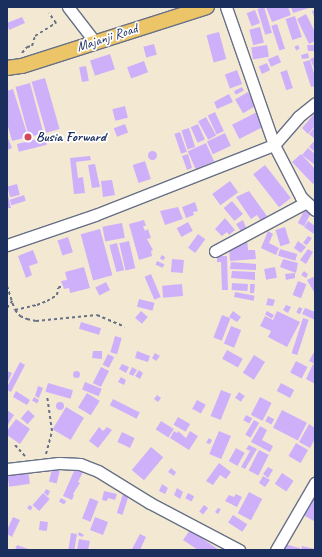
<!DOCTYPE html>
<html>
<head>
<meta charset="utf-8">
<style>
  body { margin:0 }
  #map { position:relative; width:322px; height:557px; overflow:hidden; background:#f3e9d2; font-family:Caveat,sans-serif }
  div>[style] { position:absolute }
  .building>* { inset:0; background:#ceb0fa; transform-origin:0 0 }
  .round { border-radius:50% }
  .path>* { height:2px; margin-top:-1px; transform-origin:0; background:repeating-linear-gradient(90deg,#677087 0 3px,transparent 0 6px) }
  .roads { filter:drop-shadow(1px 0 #677087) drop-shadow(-1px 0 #677087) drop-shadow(0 1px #677087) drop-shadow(0 -1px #677087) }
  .minor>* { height:11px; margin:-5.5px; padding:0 5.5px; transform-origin:5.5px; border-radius:5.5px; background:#fff }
  .major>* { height:14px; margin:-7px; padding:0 7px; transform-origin:7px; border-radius:7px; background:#edc569 }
  .dots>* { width:11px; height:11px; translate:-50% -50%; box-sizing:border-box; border:2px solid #fff; border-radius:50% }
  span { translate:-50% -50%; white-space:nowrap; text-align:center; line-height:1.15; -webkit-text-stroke:3.5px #fff; paint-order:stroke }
  .street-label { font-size:14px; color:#1b2f5e }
  .poi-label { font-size:14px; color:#1b2f5e; font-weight:700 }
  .left { translate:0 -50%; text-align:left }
  .frame { position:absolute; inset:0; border:8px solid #1b2f5e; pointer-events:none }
</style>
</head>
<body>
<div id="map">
  <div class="building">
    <div style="left:264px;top:7px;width:27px;height:7px;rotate:73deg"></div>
    <div style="clip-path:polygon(266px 7px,288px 7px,291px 15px,272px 22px)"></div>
    <div style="clip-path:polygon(291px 7px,312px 7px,293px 13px)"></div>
    <div style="left:255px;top:10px;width:14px;height:9px;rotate:69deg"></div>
    <div style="clip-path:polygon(315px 10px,315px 20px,312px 11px)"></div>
    <div style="clip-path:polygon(306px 14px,315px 32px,315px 41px,309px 44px,297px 19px)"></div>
    <div style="left:295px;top:16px;width:22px;height:10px;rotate:72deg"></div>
    <div style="clip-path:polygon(22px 17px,25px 23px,9px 30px,7px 23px)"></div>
    <div style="left:277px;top:24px;width:26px;height:6px;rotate:72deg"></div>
    <div style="left:260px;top:27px;width:16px;height:11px;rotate:76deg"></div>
    <div style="left:219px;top:32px;width:28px;height:13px;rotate:75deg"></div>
    <div style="left:154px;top:44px;width:11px;height:11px;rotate:75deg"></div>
    <div style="left:267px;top:45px;width:12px;height:16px;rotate:81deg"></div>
    <div style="left:298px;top:45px;width:4px;height:4px;rotate:63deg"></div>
    <div style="clip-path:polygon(307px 45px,314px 45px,315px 51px,308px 51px)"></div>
    <div style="clip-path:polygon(308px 53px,309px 58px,302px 59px,301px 55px)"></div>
    <div style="left:110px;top:54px;width:16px;height:21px;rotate:72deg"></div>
    <div style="left:278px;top:55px;width:8px;height:11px;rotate:67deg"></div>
    <div style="clip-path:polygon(315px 57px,315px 70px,310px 59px)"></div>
    <div style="clip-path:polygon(310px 60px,315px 76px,315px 86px,311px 87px,303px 62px)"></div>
    <div style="left:144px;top:61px;width:12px;height:18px;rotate:70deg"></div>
    <div style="left:267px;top:63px;width:8px;height:9px;rotate:67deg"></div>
    <div style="left:86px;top:66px;width:15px;height:7px;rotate:79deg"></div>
    <div style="left:237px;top:70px;width:15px;height:13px;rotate:70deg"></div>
    <div style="left:287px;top:70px;width:19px;height:7px;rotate:72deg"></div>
    <div style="left:45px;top:78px;width:53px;height:14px;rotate:74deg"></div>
    <div style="left:30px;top:83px;width:52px;height:15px;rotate:75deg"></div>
    <div style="left:242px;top:87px;width:4px;height:9px;rotate:63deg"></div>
    <div style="clip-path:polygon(13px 89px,28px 137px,12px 141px,7px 123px,7px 91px)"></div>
    <div style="left:248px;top:92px;width:16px;height:15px;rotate:60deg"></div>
    <div style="clip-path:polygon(229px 94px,233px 102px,217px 109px,214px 102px)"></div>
    <div style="left:125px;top:106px;width:12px;height:13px;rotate:76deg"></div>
    <div style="left:215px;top:112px;width:21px;height:8px;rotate:65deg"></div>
    <div style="left:257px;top:112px;width:16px;height:28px;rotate:63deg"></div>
    <div style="clip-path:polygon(315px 113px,315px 126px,308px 134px,302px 128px)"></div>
    <div style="left:206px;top:117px;width:21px;height:9px;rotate:61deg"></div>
    <div style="left:125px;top:124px;width:9px;height:12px;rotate:69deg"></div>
    <div style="left:198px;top:124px;width:17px;height:8px;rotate:66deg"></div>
    <div style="clip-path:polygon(315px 127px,315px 139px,309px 134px)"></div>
    <div style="left:189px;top:128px;width:20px;height:8px;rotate:72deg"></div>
    <div style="left:180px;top:132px;width:21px;height:6px;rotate:71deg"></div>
    <div style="left:225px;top:133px;width:14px;height:20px;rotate:65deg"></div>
    <div style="clip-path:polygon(7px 136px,12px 148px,7px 150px)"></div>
    <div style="left:45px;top:137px;width:8px;height:29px;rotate:76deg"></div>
    <div style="clip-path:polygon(315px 140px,315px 152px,309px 147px)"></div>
    <div style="left:206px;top:143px;width:20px;height:20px;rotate:66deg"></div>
    <div style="clip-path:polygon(308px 148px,315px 154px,315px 165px,302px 155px)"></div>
    <div class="round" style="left:147.5px;top:150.5px;width:9px;height:9px"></div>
    <div style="clip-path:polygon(188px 154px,192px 168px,187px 170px,182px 156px)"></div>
    <div style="clip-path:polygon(301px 154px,315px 169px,315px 182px,313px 184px,292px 162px)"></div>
    <div style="clip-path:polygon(90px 156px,91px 160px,76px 162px,78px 178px,83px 177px,85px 193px,74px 194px,70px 158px)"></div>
    <div style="left:145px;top:161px;width:19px;height:13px;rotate:72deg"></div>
    <div style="clip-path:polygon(95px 164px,100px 187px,92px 188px,88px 165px)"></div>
    <div style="left:265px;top:165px;width:42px;height:15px;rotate:52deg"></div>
    <div style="clip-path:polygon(112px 180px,115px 195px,103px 197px,101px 181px)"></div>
    <div style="left:230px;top:181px;width:14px;height:22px;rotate:54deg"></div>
    <div style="left:17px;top:184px;width:11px;height:10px;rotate:75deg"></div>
    <div style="clip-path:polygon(7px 191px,11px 208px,7px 208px)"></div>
    <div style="clip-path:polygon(249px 191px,267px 216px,261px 221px,257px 215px,251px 219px,236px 197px)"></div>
    <div style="left:24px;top:195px;width:6px;height:15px;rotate:72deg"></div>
    <div style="left:232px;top:201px;width:17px;height:11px;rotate:50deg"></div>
    <div style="clip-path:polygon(195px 202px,198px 211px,193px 212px,194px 215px,186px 218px,182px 207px)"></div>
    <div style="clip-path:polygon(178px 207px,183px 219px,165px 225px,160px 211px)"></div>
    <div style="left:306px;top:207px;width:7px;height:18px;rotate:27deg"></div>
    <div style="clip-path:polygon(225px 218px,235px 230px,229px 235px,227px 232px,222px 236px,215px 229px)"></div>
    <div style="clip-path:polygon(144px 220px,146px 226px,143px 226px,145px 231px,148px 229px,151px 238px,147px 239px,153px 250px,151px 251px,152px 256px,139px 260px,129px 224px)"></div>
    <div style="clip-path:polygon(243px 220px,247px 230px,242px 233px,236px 224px)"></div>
    <div style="clip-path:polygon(308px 221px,315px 226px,314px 234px,304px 227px)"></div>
    <div style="left:188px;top:222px;width:10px;height:13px;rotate:61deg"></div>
    <div style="left:122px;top:223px;width:15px;height:20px;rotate:79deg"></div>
    <div style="left:285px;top:227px;width:17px;height:10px;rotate:73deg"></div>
    <div style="left:100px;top:229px;width:48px;height:20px;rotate:75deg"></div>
    <div style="clip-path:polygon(268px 231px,273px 234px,269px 243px,279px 248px,276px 255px,261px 248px)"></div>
    <div style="left:198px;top:234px;width:9px;height:17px;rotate:36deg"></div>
    <div style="clip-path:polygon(308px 236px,312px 238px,307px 245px,303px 243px)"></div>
    <div style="left:68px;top:237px;width:16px;height:11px;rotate:72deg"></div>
    <div style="clip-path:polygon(247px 239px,248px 250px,255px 250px,256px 259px,230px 261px,229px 249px)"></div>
    <div style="left:129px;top:241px;width:28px;height:10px;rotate:77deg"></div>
    <div style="clip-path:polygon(298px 241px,306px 247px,301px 253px,294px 248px)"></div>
    <div style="left:117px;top:243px;width:28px;height:8px;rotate:75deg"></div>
    <div style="left:280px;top:249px;width:18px;height:7px;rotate:16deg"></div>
    <div style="clip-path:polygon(308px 249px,313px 252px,306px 264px,300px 260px)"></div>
    <div style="clip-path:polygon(33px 250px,38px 263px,29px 266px,32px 275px,26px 278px,18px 256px)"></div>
    <div style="left:162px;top:255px;width:4px;height:4px;rotate:34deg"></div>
    <div style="clip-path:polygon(217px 256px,227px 256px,228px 290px,222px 290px,221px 262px,217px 262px)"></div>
    <div style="left:172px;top:259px;width:12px;height:13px;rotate:5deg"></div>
    <div style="clip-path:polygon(283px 259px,298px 263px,296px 273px,280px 267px)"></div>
    <div style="left:157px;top:261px;width:8px;height:4px;rotate:23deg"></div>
    <div style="clip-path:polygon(231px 262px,256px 264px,256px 270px,230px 269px)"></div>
    <div style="clip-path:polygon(84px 267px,90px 288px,70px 293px,69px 288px,64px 289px,61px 281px,67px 280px,65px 272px)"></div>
    <div style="left:275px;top:267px;width:11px;height:11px;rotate:80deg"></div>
    <div style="clip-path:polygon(232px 271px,255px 272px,255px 280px,231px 278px)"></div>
    <div style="clip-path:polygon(304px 271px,308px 274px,306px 278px,301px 275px)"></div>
    <div style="clip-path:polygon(295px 273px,295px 278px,286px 280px,285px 274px)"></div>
    <div style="left:151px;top:274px;width:25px;height:7px;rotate:67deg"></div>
    <div style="clip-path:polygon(313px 277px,315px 280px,314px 292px,307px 280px)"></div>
    <div style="left:298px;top:281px;width:9px;height:15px;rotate:21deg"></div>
    <div style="left:106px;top:282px;width:9px;height:12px;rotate:63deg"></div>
    <div style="left:232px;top:283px;width:16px;height:7px;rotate:4deg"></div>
    <div style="left:182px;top:284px;width:12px;height:20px;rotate:85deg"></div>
    <div style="clip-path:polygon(250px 284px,255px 284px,254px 293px,250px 293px)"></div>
    <div style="left:235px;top:292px;width:20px;height:5px;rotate:11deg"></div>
    <div style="clip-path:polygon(268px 298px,275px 300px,273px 306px,266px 305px)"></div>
    <div style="left:139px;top:299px;width:16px;height:8px;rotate:14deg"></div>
    <div style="clip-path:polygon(286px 305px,291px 307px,288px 313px,283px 310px)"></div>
    <div style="left:299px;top:307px;width:4px;height:6px;rotate:27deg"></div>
    <div style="clip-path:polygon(305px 308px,315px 312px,315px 320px,302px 314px)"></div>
    <div style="left:141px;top:311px;width:9px;height:9px;rotate:41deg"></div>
    <div style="clip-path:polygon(233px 311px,241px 317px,237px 322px,229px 317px)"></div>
    <div style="left:267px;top:311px;width:8px;height:4px;rotate:30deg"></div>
    <div style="clip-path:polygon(277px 311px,300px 322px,287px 347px,268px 337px,271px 331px,260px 326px,265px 316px,273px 320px)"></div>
    <div style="left:222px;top:315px;width:9px;height:24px;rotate:21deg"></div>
    <div style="left:303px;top:318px;width:6px;height:37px;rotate:18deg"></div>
    <div style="left:81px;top:322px;width:21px;height:7px;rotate:17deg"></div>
    <div style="left:231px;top:326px;width:11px;height:19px;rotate:22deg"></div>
    <div style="left:115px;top:336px;width:7px;height:17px;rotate:16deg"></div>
    <div style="left:227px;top:350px;width:18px;height:10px;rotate:29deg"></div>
    <div style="clip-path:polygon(93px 351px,102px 351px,102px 359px,92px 358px)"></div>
    <div style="clip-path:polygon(137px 351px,150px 356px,148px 362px,135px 358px)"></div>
    <div style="clip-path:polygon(314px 352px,315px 352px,315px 364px,309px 361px)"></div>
    <div style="clip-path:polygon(155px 353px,160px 356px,156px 361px,152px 358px)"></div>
    <div style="left:108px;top:354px;width:7px;height:12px;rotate:27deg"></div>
    <div style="left:254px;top:355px;width:13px;height:21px;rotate:32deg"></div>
    <div style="left:296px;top:361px;width:13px;height:13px;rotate:27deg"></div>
    <div style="clip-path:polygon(20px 362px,25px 365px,11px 392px,7px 390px,7px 387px)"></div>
    <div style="clip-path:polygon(122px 364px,129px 367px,126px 373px,119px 369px)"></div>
    <div style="clip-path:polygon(313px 364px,315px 365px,315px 384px,306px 379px)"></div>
    <div style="left:101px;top:367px;width:9px;height:18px;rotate:27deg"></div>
    <div style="clip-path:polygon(132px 367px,137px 370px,133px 376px,129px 374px)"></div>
    <div style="clip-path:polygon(139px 370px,143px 373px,140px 379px,135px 376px)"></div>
    <div class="round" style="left:72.5px;top:370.5px;width:7px;height:7px"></div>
    <div style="clip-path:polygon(7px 371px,12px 373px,7px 384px)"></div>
    <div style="clip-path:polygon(121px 377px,126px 380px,124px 385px,118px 382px)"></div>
    <div style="left:85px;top:382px;width:18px;height:8px;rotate:22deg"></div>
    <div style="left:48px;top:383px;width:26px;height:9px;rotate:16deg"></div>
    <div style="left:281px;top:383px;width:15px;height:9px;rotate:28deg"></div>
    <div style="clip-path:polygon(38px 386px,43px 388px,39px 398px,35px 396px)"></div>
    <div style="left:221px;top:390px;width:11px;height:28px;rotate:22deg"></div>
    <div style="clip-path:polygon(16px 391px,30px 400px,27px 405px,13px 397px)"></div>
    <div style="left:239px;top:392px;width:7px;height:7px;rotate:34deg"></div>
    <div style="left:87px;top:393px;width:15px;height:17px;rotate:32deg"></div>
    <div style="left:157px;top:395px;width:5px;height:5px;rotate:37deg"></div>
    <div style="left:34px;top:397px;width:6px;height:4px;rotate:31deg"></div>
    <div style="left:260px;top:397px;width:13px;height:20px;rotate:27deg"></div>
    <div style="left:113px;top:399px;width:30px;height:7px;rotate:27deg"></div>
    <div style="left:197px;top:400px;width:10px;height:10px;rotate:29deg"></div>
    <div class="round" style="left:56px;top:402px;width:8px;height:8px"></div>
    <div style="left:66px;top:407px;width:21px;height:26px;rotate:31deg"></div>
    <div style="clip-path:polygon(7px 410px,14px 415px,7px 426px)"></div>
    <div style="left:28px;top:410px;width:9px;height:11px;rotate:41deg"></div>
    <div style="left:282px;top:410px;width:28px;height:20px;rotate:27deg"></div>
    <div style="left:246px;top:415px;width:7px;height:6px;rotate:27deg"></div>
    <div style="left:268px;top:416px;width:7px;height:6px;rotate:27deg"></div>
    <div style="left:178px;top:417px;width:14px;height:9px;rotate:30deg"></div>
    <div style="clip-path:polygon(16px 419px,30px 429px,20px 444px,7px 435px,7px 431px)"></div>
    <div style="left:254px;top:420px;width:6px;height:17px;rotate:31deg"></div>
    <div style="left:161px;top:421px;width:15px;height:10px;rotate:32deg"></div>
    <div style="clip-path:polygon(309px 424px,315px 428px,315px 439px,310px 448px,299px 442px)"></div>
    <div style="clip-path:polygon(260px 426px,267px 430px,262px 440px,273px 446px,270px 452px,251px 442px)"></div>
    <div style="clip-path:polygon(99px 427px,103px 431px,107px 427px,112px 430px,98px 448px,89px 441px)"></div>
    <div style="clip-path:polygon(174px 431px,177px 433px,178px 431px,186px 438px,190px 431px,198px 436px,189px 450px,170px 438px)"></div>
    <div style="left:219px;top:431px;width:13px;height:25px;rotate:23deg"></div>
    <div style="left:122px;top:432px;width:14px;height:11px;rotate:25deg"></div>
    <div style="clip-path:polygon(209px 438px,212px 440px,210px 444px,206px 443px)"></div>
    <div style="left:296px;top:443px;width:14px;height:15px;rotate:30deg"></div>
    <div style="clip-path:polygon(249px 445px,257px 449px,245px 469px,241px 467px,250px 451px,246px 449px)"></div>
    <div style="left:151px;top:447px;width:16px;height:30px;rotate:40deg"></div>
    <div style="left:236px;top:448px;width:10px;height:15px;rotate:29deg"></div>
    <div style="left:259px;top:450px;width:11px;height:23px;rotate:27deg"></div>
    <div style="clip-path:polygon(219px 463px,231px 472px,226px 479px,220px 475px,213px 485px,206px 481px)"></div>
    <div style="clip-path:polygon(268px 467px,273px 470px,268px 478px,263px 474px)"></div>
    <div style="clip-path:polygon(171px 468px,176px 472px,174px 476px,168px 472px)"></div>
    <div style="left:52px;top:469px;width:8px;height:13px;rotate:14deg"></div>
    <div style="clip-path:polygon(75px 469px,83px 472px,78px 482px,80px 483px,73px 494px,74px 495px,72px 500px,63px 496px)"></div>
    <div style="left:28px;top:470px;width:14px;height:21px;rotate:82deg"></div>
    <div style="left:282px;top:473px;width:14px;height:13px;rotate:34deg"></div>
    <div style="clip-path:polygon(263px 476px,270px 480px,265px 487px,259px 483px)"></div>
    <div style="clip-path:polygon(162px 484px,168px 488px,165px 494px,159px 491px)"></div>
    <div style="clip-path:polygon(177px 488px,183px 492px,180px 499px,174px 495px)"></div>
    <div style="clip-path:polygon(46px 489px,50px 491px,48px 496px,44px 493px)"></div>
    <div style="clip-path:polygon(104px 491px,117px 494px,115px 500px,108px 498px,107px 501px,102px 500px)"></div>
    <div style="left:249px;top:492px;width:15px;height:24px;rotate:28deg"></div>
    <div style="left:43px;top:493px;width:9px;height:16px;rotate:41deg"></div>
    <div style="left:188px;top:493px;width:7px;height:6px;rotate:27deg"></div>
    <div style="left:123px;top:494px;width:6px;height:20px;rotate:18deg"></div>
    <div style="clip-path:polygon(236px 494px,242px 497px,237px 507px,225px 501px,229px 495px,234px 497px)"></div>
    <div style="clip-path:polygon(315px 494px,315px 519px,314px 521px,303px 515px)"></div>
    <div style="left:61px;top:498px;width:6px;height:4px;rotate:31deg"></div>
    <div style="left:90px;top:498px;width:9px;height:22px;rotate:21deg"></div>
    <div style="left:29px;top:505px;width:4px;height:4px;rotate:27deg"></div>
    <div style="left:204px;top:505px;width:5px;height:8px;rotate:37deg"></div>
    <div style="clip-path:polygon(218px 508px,221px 509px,218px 514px,215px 512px)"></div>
    <div style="left:233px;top:515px;width:17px;height:9px;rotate:33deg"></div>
    <div style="clip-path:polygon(13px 517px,20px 520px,12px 537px,7px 534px,7px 530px)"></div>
    <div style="left:95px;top:517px;width:14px;height:14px;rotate:21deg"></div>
    <div style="left:40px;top:521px;width:8px;height:9px;rotate:7deg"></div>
    <div style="clip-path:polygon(190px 530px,219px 550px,198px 550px,183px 540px)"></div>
    <div style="clip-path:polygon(79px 532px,84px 535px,82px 537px,78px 535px)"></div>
    <div style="left:71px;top:533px;width:6px;height:17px;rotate:9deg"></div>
    <div style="clip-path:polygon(140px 534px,146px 537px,140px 550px,135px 550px,132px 549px)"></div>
    <div style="clip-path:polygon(79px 539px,90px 541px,88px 550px,77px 550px)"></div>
    <div style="clip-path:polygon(284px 544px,300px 548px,300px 550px,282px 550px)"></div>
    <div style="clip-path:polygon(17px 545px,31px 550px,15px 550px)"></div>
    <div style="clip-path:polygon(302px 546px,315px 549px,315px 550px,301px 550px)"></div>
  </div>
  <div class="path">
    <div style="left:22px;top:53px;width:8px;rotate:-50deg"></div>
    <div style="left:27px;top:47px;width:5px;rotate:-11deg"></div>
    <div style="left:32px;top:46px;width:10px;rotate:-73deg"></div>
    <div style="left:35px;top:36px;width:25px;rotate:-32deg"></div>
    <div style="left:56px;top:23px;width:12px;rotate:-125deg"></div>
    <div style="left:7px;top:286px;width:25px;rotate:72deg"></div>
    <div style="left:15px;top:310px;width:8px;rotate:50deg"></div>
    <div style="left:20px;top:316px;width:8px;rotate:23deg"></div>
    <div style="left:27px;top:319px;width:9px;rotate:13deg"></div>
    <div style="left:36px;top:321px;width:61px;rotate:-5.6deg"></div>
    <div style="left:97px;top:315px;width:30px;rotate:23deg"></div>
    <div style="left:7px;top:308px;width:9px;rotate:-54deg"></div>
    <div style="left:15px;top:310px;width:23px;rotate:-13deg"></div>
    <div style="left:37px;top:305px;width:11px;rotate:-22deg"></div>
    <div style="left:47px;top:301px;width:12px;rotate:-31deg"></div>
    <div style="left:57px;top:295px;width:7px;rotate:-82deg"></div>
    <div style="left:58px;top:288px;width:4px;rotate:-27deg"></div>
    <div style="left:15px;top:445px;width:15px;rotate:48deg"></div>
    <div style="left:46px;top:454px;width:24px;rotate:-75deg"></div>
    <div style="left:52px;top:431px;width:34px;rotate:-98deg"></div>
  </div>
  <div class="roads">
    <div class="minor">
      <div style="left:68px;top:7px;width:44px;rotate:52.4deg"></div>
      <div style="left:226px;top:7px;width:146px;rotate:70.8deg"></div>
      <div style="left:274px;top:145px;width:59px;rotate:62.6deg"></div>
      <div style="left:301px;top:197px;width:19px;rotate:43deg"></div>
      <div style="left:7px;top:245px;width:93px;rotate:-18.8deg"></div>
      <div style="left:95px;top:215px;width:192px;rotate:-21.4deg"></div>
      <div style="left:274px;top:145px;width:37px;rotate:-49deg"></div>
      <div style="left:298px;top:117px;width:22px;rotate:-39deg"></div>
      <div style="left:215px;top:251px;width:102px;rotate:-28.1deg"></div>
      <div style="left:7px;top:469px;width:52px;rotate:-6.6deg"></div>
      <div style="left:59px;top:463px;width:21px;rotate:3deg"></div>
      <div style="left:80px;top:464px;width:19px;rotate:21deg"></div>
      <div style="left:98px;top:471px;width:61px;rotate:31.6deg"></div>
      <div style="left:150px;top:503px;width:101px;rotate:27.8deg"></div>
      <div style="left:276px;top:550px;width:78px;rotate:-59.8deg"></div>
    </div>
    <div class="major">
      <div style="left:7px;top:68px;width:15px;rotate:-8deg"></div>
      <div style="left:22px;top:66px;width:194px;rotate:-17.7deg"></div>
    </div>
  </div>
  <div class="dots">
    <div style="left:28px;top:137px;background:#d1495b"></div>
  </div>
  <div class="street-label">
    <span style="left:107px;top:38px;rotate:-18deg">Majanji Road</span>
  </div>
  <div class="poi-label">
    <span class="left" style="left:36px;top:137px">Busia Forward</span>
  </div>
  <div class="frame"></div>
</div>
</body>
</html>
